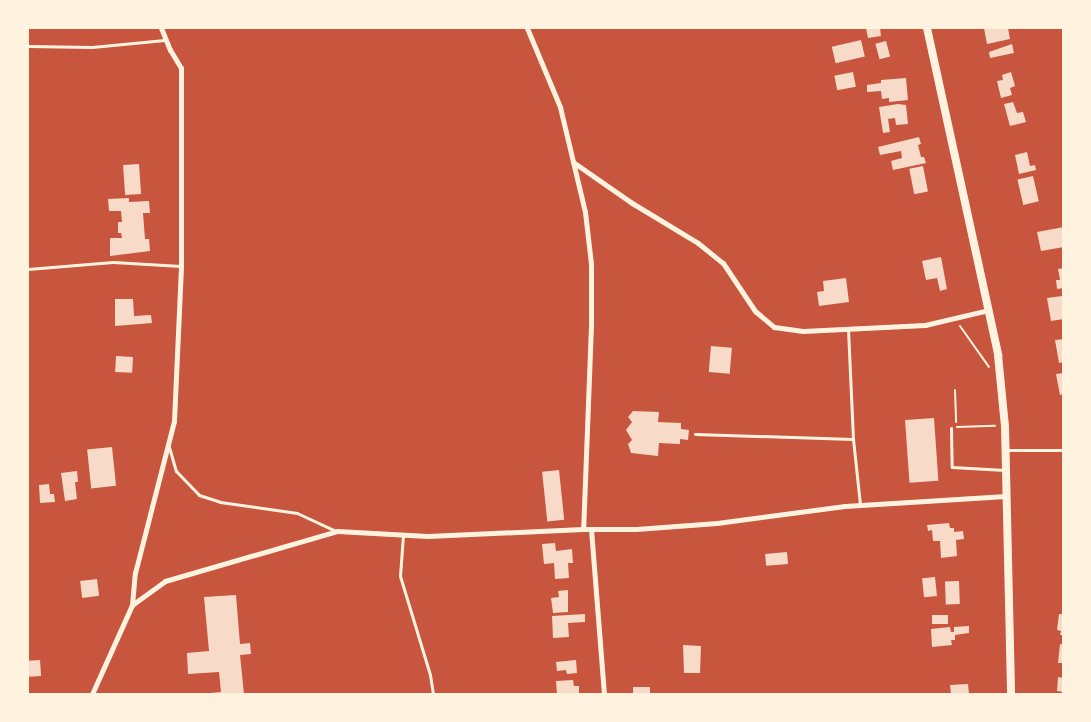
<!DOCTYPE html>
<html>
<head>
<meta charset="utf-8">
<style>
  body { margin:0 }
  #map { position:relative; width:1091px; height:722px; overflow:hidden; background:#c8553d; font-family:"Fira Sans Condensed",sans-serif }
  div>[style] { position:absolute }
  .building>* { inset:0; background:#f7dbc8; transform-origin:0 0 }
  .path>* { height:2px; margin:-1px; padding:0 1px; transform-origin:1px; border-radius:1px; background:#fff3e0 }
  .service>* { height:3px; margin:-1.5px; padding:0 1.5px; transform-origin:1.5px; border-radius:1.5px; background:#fff3e0 }
  .minor>* { height:5px; margin:-2.5px; padding:0 2.5px; transform-origin:2.5px; border-radius:2.5px; background:#fff3e0 }
  .tertiary>* { height:8px; margin:-4px; padding:0 4px; transform-origin:4px; border-radius:4px; background:#fff3e0 }
  span { translate:-50% -50%; white-space:nowrap; text-align:center; line-height:1.15; -webkit-text-stroke:4.5px #fff3e0; paint-order:stroke }
  .frame { position:absolute; inset:0; border:29px solid #fff3e0; pointer-events:none }
</style>
</head>
<body>
<div id="map">
  <div class="building">
    <div style="clip-path:polygon(866px 28px,880px 28px,881px 36px,868px 38px)"></div>
    <div style="clip-path:polygon(984px 28px,1008px 28px,1010px 39px,987px 44px)"></div>
    <div style="left:861px;top:40px;width:17px;height:30px;rotate:77deg"></div>
    <div style="left:886px;top:41px;width:16px;height:11px;rotate:75deg"></div>
    <div style="clip-path:polygon(1012px 44px,1014px 53px,990px 58px,989px 52px)"></div>
    <div style="left:853px;top:72px;width:15px;height:19px;rotate:79deg"></div>
    <div style="clip-path:polygon(1011px 72px,1015px 86px,1010px 88px,1012px 95px,1001px 98px,997px 81px,1003px 80px,1002px 75px)"></div>
    <div style="clip-path:polygon(906px 78px,908px 100px,889px 102px,889px 98px,882px 99px,881px 91px,867px 92px,867px 85px,881px 83px,881px 80px)"></div>
    <div style="clip-path:polygon(1013px 102px,1017px 113px,1023px 112px,1026px 122px,1010px 126px,1004px 104px)"></div>
    <div style="clip-path:polygon(898px 104px,906px 105px,908px 124px,896px 125px,895px 118px,888px 119px,890px 132px,883px 133px,879px 107px)"></div>
    <div style="clip-path:polygon(919px 137px,921px 144px,918px 145px,921px 157px,924px 157px,926px 163px,893px 170px,891px 161px,902px 158px,901px 151px,880px 155px,878px 147px)"></div>
    <div style="clip-path:polygon(1027px 152px,1030px 166px,1035px 165px,1036px 170px,1019px 174px,1015px 155px)"></div>
    <div style="left:139px;top:164px;width:30px;height:16px;rotate:86deg"></div>
    <div style="left:923px;top:166px;width:26px;height:14px;rotate:79deg"></div>
    <div style="left:1033px;top:176px;width:26px;height:16px;rotate:77deg"></div>
    <div style="clip-path:polygon(129px 198px,129px 202px,149px 201px,150px 213px,143px 213px,145px 239px,149px 239px,150px 251px,110px 256px,110px 238px,122px 238px,121px 233px,118px 233px,118px 222px,122px 222px,121px 211px,109px 211px,108px 199px)"></div>
    <div style="clip-path:polygon(1064px 227px,1064px 247px,1041px 251px,1037px 232px)"></div>
    <div style="clip-path:polygon(941px 257px,947px 289px,940px 291px,937px 278px,926px 280px,922px 261px)"></div>
    <div style="clip-path:polygon(1064px 268px,1064px 288px,1057px 289px,1056px 280px,1060px 280px,1058px 269px)"></div>
    <div style="clip-path:polygon(846px 278px,849px 302px,819px 306px,817px 292px,824px 291px,823px 281px)"></div>
    <div style="clip-path:polygon(1062px 296px,1064px 319px,1051px 321px,1047px 298px)"></div>
    <div style="clip-path:polygon(115px 299px,133px 299px,134px 316px,151px 315px,152px 323px,115px 326px)"></div>
    <div style="clip-path:polygon(1064px 339px,1064px 362px,1059px 363px,1055px 340px)"></div>
    <div style="left:711px;top:346px;width:21px;height:26px;rotate:5deg"></div>
    <div style="left:116px;top:356px;width:17px;height:16px;rotate:3deg"></div>
    <div style="clip-path:polygon(1064px 373px,1064px 394px,1060px 395px,1056px 374px)"></div>
    <div style="clip-path:polygon(633px 411px,659px 412px,658px 422px,681px 423px,681px 429px,689px 430px,688px 440px,680px 439px,680px 444px,659px 443px,658px 456px,631px 453px,628px 444px,632px 440px,626px 430px,632px 422px,628px 417px)"></div>
    <div style="left:934px;top:418px;width:63px;height:29px;rotate:86deg"></div>
    <div style="left:112px;top:447px;width:39px;height:25px;rotate:84deg"></div>
    <div style="left:559px;top:470px;width:50px;height:17px;rotate:84deg"></div>
    <div style="clip-path:polygon(77px 471px,78px 482px,75px 482px,77px 499px,65px 501px,61px 473px)"></div>
    <div style="clip-path:polygon(49px 484px,50px 494px,54px 494px,55px 502px,40px 503px,39px 485px)"></div>
    <div style="clip-path:polygon(949px 523px,950px 528px,954px 528px,954px 532px,963px 531px,964px 539px,956px 540px,957px 556px,941px 558px,940px 541px,933px 541px,932px 530px,928px 531px,927px 525px)"></div>
    <div style="clip-path:polygon(555px 543px,556px 551px,572px 549px,573px 563px,568px 563px,569px 578px,555px 579px,554px 563px,544px 564px,542px 544px)"></div>
    <div style="left:787px;top:552px;width:12px;height:22px;rotate:85deg"></div>
    <div style="left:935px;top:577px;width:19px;height:13px;rotate:84deg"></div>
    <div style="left:97px;top:579px;width:17px;height:17px;rotate:83deg"></div>
    <div style="left:959px;top:581px;width:23px;height:14px;rotate:88deg"></div>
    <div style="clip-path:polygon(568px 590px,568px 612px,553px 613px,551px 598px,559px 597px,558px 591px)"></div>
    <div style="clip-path:polygon(236px 595px,240px 644px,250px 643px,251px 654px,240px 655px,244px 694px,210px 694px,210px 693px,221px 692px,219px 672px,188px 674px,187px 653px,209px 651px,204px 597px)"></div>
    <div style="clip-path:polygon(1062px 607px,1064px 607px,1064px 635px,1060px 635px,1061px 631px,1057px 630px,1059px 614px,1062px 614px)"></div>
    <div style="clip-path:polygon(585px 614px,585px 622px,568px 623px,569px 637px,553px 638px,552px 616px)"></div>
    <div style="left:932px;top:615px;width:16px;height:9px"></div>
    <div style="clip-path:polygon(969px 626px,969px 633px,955px 635px,955px 640px,951px 640px,952px 645px,932px 647px,931px 629px,950px 627px,951px 632px,954px 632px,954px 627px)"></div>
    <div style="clip-path:polygon(1060px 644px,1064px 645px,1064px 663px,1058px 663px)"></div>
    <div style="clip-path:polygon(683px 645px,701px 646px,700px 673px,684px 673px)"></div>
    <div style="left:40px;top:660px;width:16px;height:12px;rotate:86deg"></div>
    <div style="clip-path:polygon(576px 660px,577px 673px,567px 674px,566px 670px,557px 671px,556px 662px)"></div>
    <div style="clip-path:polygon(1058px 677px,1064px 678px,1064px 692px,1057px 691px)"></div>
    <div style="clip-path:polygon(573px 680px,574px 686px,579px 686px,579px 694px,557px 694px,556px 681px)"></div>
    <div style="clip-path:polygon(968px 684px,969px 694px,951px 694px,950px 685px)"></div>
    <div style="left:633px;top:687px;width:17px;height:7px"></div>
  </div>
  <div class="path">
    <div style="left:960px;top:326px;width:50px;rotate:54.7deg"></div>
    <div style="left:955px;top:390px;width:32px;rotate:88deg"></div>
    <div style="left:957px;top:427px;width:38px;rotate:-2deg"></div>
  </div>
  <div class="service">
    <div style="left:28px;top:46px;width:64px;rotate:0.9deg"></div>
    <div style="left:92px;top:47px;width:73px;rotate:-5.5deg"></div>
    <div style="left:28px;top:269px;width:85px;rotate:-4.7deg"></div>
    <div style="left:113px;top:262px;width:68px;rotate:3.4deg"></div>
    <div style="left:848px;top:329px;width:110px;rotate:87.4deg"></div>
    <div style="left:853px;top:439px;width:66px;rotate:83.9deg"></div>
    <div style="left:951px;top:428px;width:39px;rotate:89deg"></div>
    <div style="left:952px;top:467px;width:53px;rotate:3.2deg"></div>
    <div style="left:695px;top:434px;width:158px;rotate:1.8deg"></div>
    <div style="left:169px;top:447px;width:25px;rotate:74deg"></div>
    <div style="left:176px;top:471px;width:33px;rotate:46deg"></div>
    <div style="left:199px;top:495px;width:22px;rotate:18deg"></div>
    <div style="left:220px;top:502px;width:78px;rotate:8.1deg"></div>
    <div style="left:297px;top:513px;width:43px;rotate:24.8deg"></div>
    <div style="left:1006px;top:450px;width:58px"></div>
    <div style="left:403px;top:535px;width:41px;rotate:94.2deg"></div>
    <div style="left:400px;top:576px;width:103px;rotate:73.1deg"></div>
    <div style="left:430px;top:675px;width:19px;rotate:81deg"></div>
  </div>
  <div class="minor">
    <div style="left:527px;top:28px;width:86px;rotate:67.3deg"></div>
    <div style="left:560px;top:107px;width:108px;rotate:76.6deg"></div>
    <div style="left:585px;top:212px;width:52px;rotate:83.4deg"></div>
    <div style="left:591px;top:264px;width:61px;rotate:90deg"></div>
    <div style="left:591px;top:325px;width:204px;rotate:92.2deg"></div>
    <div style="left:573px;top:162px;width:72px;rotate:34.8deg"></div>
    <div style="left:632px;top:203px;width:77px;rotate:31.2deg"></div>
    <div style="left:698px;top:243px;width:32px;rotate:39deg"></div>
    <div style="left:723px;top:263px;width:58px;rotate:56.3deg"></div>
    <div style="left:755px;top:311px;width:25px;rotate:40deg"></div>
    <div style="left:774px;top:327px;width:29px;rotate:8deg"></div>
    <div style="left:803px;top:331px;width:122px;rotate:-2.8deg"></div>
    <div style="left:925px;top:325px;width:66px;rotate:-13.2deg"></div>
    <div style="left:591px;top:529px;width:166px;rotate:85.5deg"></div>
    <div style="left:132px;top:605px;width:32px;rotate:-85deg"></div>
    <div style="left:135px;top:573px;width:157px;rotate:-75.6deg"></div>
    <div style="left:174px;top:421px;width:155px;rotate:-87.4deg"></div>
    <div style="left:181px;top:266px;width:198px;rotate:-90deg"></div>
    <div style="left:181px;top:68px;width:21px;rotate:-121deg"></div>
    <div style="left:170px;top:50px;width:24px;rotate:-112deg"></div>
    <div style="left:92px;top:694px;width:98px;rotate:-65.8deg"></div>
    <div style="left:132px;top:605px;width:41px;rotate:-36deg"></div>
    <div style="left:165px;top:581px;width:179px;rotate:-16.2deg"></div>
    <div style="left:337px;top:531px;width:91px;rotate:3.1deg"></div>
    <div style="left:428px;top:536px;width:155px;rotate:-2.6deg"></div>
    <div style="left:583px;top:529px;width:53px"></div>
    <div style="left:636px;top:529px;width:81px;rotate:-4.2deg"></div>
    <div style="left:717px;top:523px;width:129px;rotate:-7.6deg"></div>
    <div style="left:845px;top:506px;width:161px;rotate:-3.6deg"></div>
  </div>
  <div class="tertiary">
    <div style="left:927px;top:28px;width:335px;rotate:77.7deg"></div>
    <div style="left:998px;top:355px;width:71px;rotate:84.4deg"></div>
    <div style="left:1005px;top:426px;width:268px;rotate:88.7deg"></div>
  </div>
  <div class="frame"></div>
</div>
</body>
</html>
